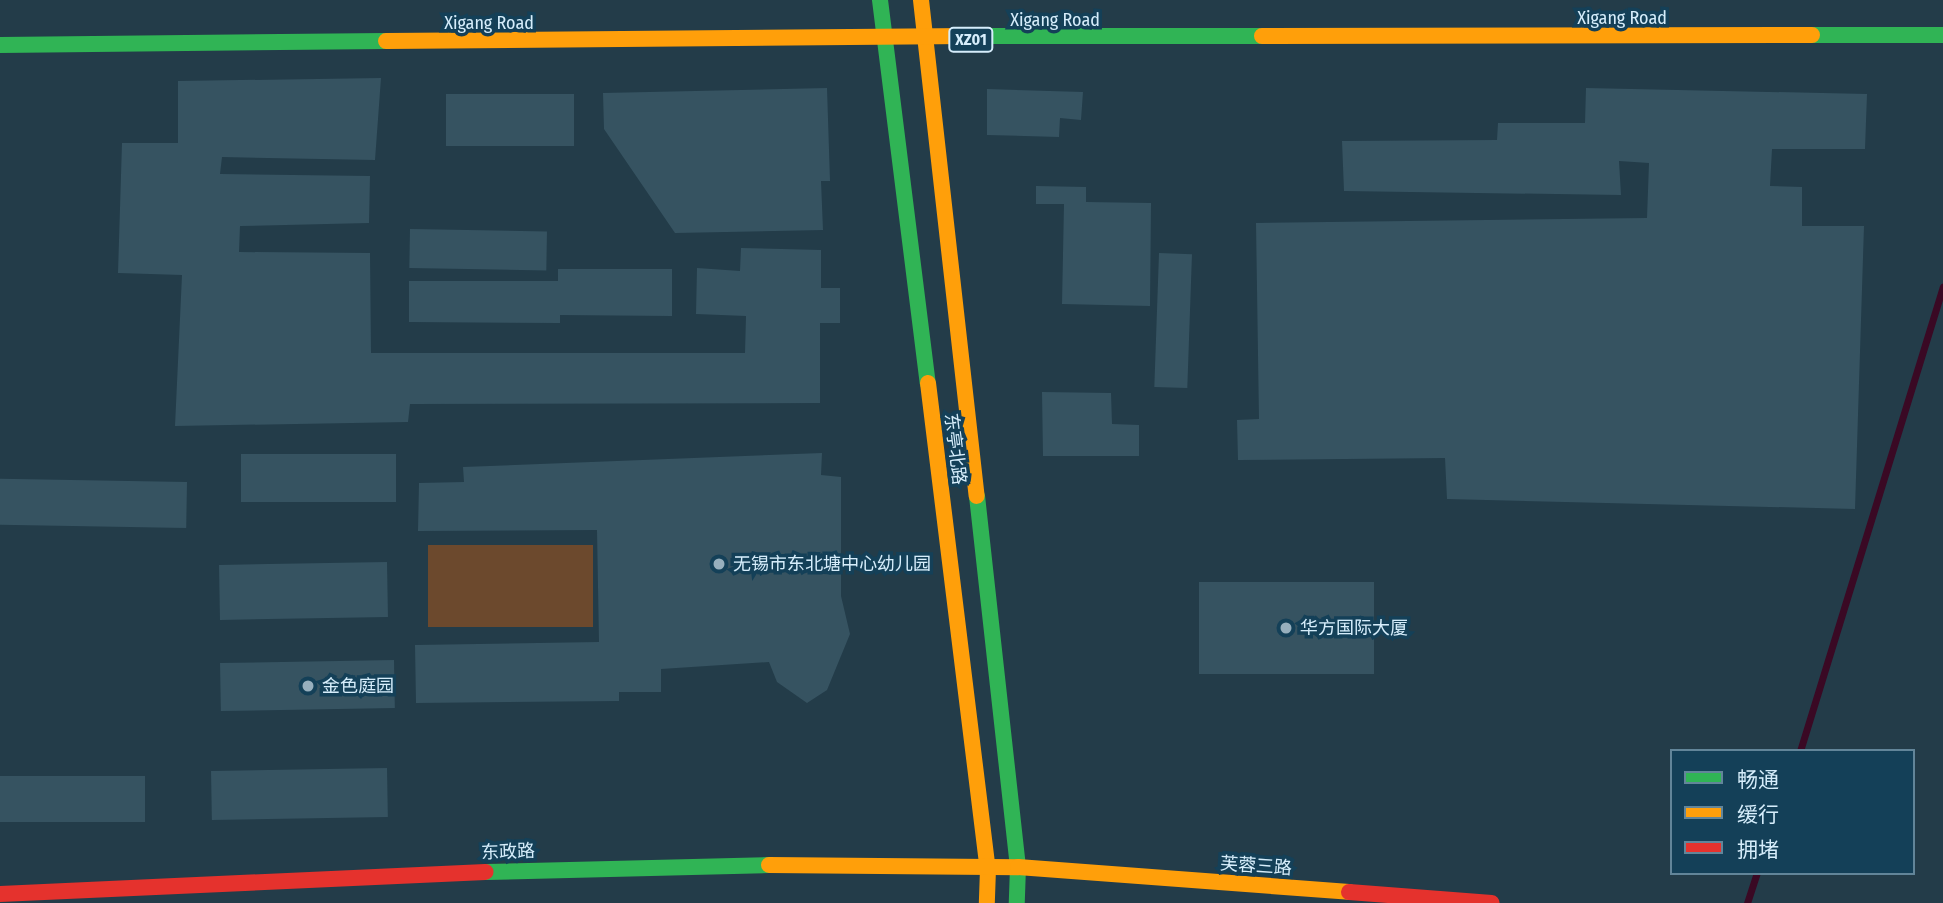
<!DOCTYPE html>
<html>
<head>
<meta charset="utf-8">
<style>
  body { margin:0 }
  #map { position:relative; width:1943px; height:903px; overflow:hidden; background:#233c49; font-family:"Fira Sans Condensed","Noto Sans SC",sans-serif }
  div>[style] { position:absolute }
  .green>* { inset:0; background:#6c492d; transform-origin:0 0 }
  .stream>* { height:7px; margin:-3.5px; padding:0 3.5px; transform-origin:3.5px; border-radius:3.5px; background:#3a0924 }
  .building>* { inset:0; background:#365361; transform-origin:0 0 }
  .fast>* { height:16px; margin:-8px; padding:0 8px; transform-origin:8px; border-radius:8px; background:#30b455 }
  .slow>* { height:16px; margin:-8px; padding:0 8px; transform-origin:8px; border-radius:8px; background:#ff9f0a }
  .jam>* { height:16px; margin:-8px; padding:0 8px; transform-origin:8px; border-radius:8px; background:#e5322d }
  .dots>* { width:19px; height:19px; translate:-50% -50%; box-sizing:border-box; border:4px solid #144058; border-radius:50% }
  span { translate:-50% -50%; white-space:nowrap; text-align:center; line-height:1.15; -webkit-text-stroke:7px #144058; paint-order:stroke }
  .shield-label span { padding:2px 5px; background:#144058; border:2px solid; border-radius:5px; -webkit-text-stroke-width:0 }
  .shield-label { font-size:16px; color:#d6edfb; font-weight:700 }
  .street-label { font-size:18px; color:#d6edfb }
  .poi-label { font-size:18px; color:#d6edfb }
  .left { translate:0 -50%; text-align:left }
  .legend { position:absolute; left:1670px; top:749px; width:245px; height:126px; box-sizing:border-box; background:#144058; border:2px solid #628599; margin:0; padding:9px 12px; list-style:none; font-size:21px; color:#d6edfb }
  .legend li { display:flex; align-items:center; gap:14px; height:35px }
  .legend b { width:35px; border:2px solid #628599 }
</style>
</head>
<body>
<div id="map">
  <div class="green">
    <div style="left:428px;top:545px;width:165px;height:82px"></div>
  </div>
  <div class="stream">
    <div style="left:1800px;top:751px;width:486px;rotate:-72.9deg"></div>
    <div style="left:1747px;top:903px;width:32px;rotate:-72deg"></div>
  </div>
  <div class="building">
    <div style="clip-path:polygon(381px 78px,375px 160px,222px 157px,220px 174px,370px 176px,369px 223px,240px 226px,239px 252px,370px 253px,371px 353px,745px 353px,746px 316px,696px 314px,697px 268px,740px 271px,741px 248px,821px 250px,821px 288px,840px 288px,840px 323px,820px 323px,820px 403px,410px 404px,408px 422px,175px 426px,182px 275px,118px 273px,122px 143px,178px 143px,178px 81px)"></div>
    <div style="clip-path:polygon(827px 88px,830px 181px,821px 181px,823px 230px,675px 233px,604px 129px,603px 93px)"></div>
    <div style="clip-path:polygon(1586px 88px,1867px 94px,1865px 149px,1772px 149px,1770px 186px,1802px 187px,1802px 226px,1864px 226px,1855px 509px,1447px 499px,1445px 458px,1238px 460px,1237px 420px,1259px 419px,1256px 223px,1647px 218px,1649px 163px,1619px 161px,1621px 195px,1344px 191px,1342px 141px,1497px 140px,1498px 123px,1585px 123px)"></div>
    <div style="clip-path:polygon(987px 89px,1083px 92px,1081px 120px,1060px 118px,1059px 137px,987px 135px)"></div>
    <div style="left:446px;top:94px;width:128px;height:52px"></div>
    <div style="clip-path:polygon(1036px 186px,1086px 187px,1086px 202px,1151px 203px,1150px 306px,1062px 304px,1064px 204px,1036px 204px)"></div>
    <div style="left:410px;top:229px;width:137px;height:39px;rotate:1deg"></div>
    <div style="left:1159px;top:253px;width:33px;height:134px;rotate:2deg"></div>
    <div style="clip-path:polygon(558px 269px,672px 269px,672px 316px,560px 315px,560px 323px,409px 322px,409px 281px,558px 281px)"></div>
    <div style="clip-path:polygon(1042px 392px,1111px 393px,1112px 424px,1139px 425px,1139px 456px,1043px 456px)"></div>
    <div style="clip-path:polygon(822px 453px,821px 475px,841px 477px,841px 596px,850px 634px,827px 690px,807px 703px,777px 682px,769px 662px,661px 669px,661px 692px,619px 692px,619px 701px,416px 703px,415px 645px,599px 642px,597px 530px,418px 531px,419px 483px,464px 482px,463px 467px)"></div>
    <div style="left:396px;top:454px;width:48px;height:155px;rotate:90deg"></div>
    <div style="left:187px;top:482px;width:46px;height:187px;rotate:91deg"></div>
    <div style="left:387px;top:562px;width:55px;height:168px;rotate:89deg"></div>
    <div style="left:1199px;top:582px;width:175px;height:92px"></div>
    <div style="left:394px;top:660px;width:48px;height:174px;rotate:89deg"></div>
    <div style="left:387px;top:768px;width:49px;height:176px;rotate:89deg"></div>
    <div style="left:0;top:776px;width:145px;height:46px"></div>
  </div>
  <div class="fast">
    <div style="left:880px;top:0;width:386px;rotate:82.9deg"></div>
    <div style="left:1812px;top:35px;width:131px"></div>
    <div style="left:967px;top:36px;width:295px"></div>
    <div style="left:0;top:45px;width:386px;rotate:-0.6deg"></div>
    <div style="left:977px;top:496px;width:373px;rotate:83.7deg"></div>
    <div style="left:1018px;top:867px;width:36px;rotate:92deg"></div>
    <div style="left:486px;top:872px;width:283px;rotate:-1.4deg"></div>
  </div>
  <div class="slow">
    <div style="left:921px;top:0;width:499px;rotate:83.6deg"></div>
    <div style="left:1262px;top:36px;width:550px;rotate:-0.1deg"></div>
    <div style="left:386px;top:41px;width:581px;rotate:-0.49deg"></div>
    <div style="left:928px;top:383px;width:490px;rotate:83deg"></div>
    <div style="left:988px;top:869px;width:34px;rotate:92deg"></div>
    <div style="left:769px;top:865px;width:249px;rotate:0.5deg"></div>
    <div style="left:1018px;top:867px;width:332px;rotate:4.3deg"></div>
  </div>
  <div class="jam">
    <div style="left:1349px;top:892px;width:143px;rotate:4.4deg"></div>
    <div style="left:0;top:894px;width:486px;rotate:-2.6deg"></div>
  </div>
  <div class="dots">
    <div style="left:719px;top:564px;background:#97afbd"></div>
    <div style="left:1286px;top:628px;background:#97afbd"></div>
    <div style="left:308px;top:686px;background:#97afbd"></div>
  </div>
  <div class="shield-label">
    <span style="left:971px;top:40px">XZ01</span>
  </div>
  <div class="street-label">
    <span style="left:1622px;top:18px">Xigang Road</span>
    <span style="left:1055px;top:20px">Xigang Road</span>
    <span style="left:489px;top:23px">Xigang Road</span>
    <span style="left:955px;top:449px;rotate:83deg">东亭北路</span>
    <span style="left:508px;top:852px;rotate:-2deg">东政路</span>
    <span style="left:1256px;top:866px;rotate:4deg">芙蓉三路</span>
  </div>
  <div class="poi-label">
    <span class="left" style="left:733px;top:564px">无锡市东北塘中心幼儿园</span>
    <span class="left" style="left:1300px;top:628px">华方国际大厦</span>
    <span class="left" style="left:322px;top:686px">金色庭园</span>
  </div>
  <ul class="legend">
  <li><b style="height:9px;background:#30b455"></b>畅通</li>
  <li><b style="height:9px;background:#ff9f0a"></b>缓行</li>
  <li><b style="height:9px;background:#e5322d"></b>拥堵</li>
  </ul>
</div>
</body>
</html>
